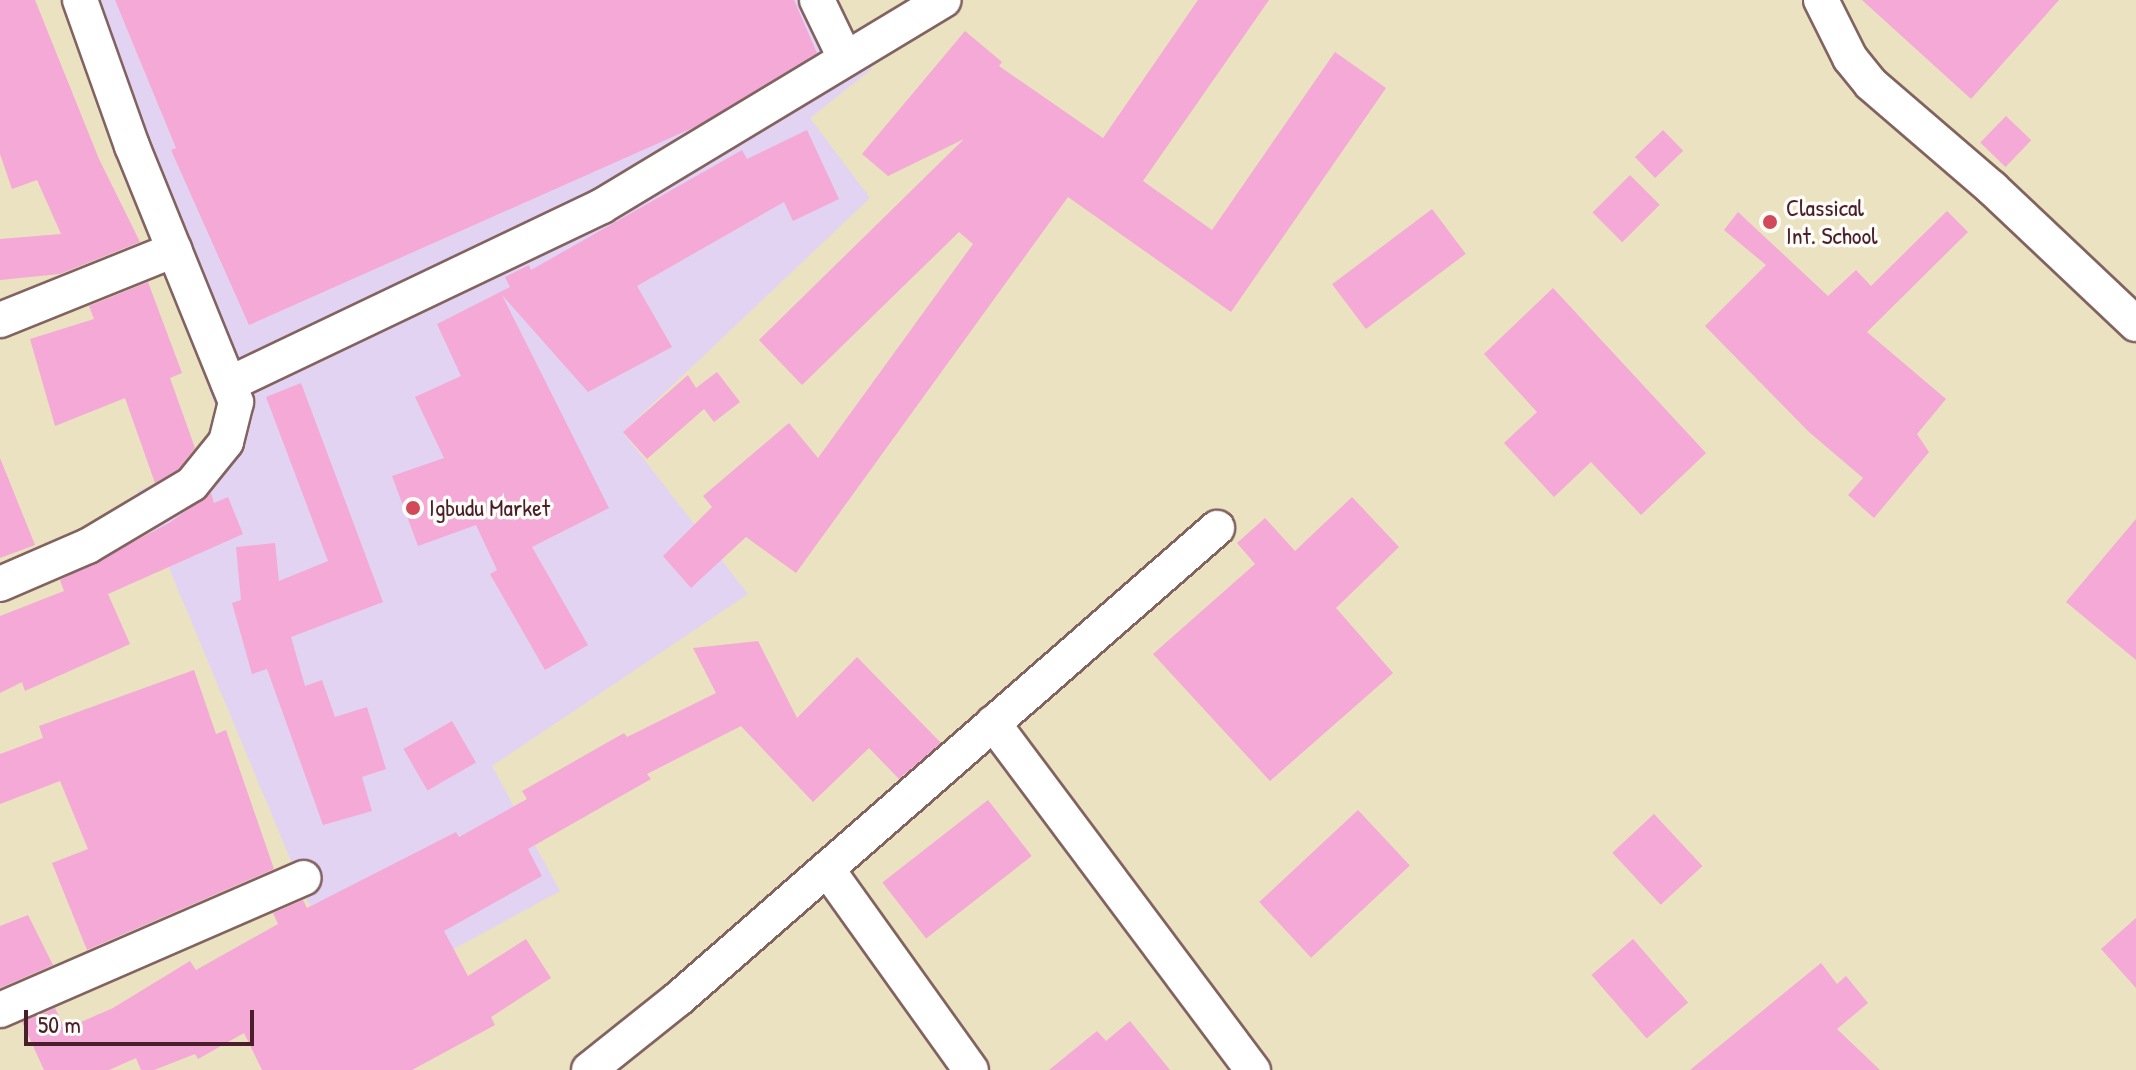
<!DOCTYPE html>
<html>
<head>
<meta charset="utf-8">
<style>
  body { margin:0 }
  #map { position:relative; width:2136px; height:1070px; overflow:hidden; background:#ebe2c1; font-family:"Patrick Hand",sans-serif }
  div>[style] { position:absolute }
  .built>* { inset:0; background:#e3d3f2 }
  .building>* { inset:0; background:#f4a9d7; transform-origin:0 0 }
  .roads { filter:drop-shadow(2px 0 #826360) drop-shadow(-2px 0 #826360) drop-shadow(0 2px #826360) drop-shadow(0 -2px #826360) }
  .street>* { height:34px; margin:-17px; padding:0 17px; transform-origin:17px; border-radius:17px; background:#fff }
  .dots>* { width:22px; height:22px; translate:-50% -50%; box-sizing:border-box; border:4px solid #fdfcf7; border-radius:50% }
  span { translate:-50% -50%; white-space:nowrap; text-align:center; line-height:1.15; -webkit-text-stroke:7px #fdfcf7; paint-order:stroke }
  .poi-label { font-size:24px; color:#4a1f2b }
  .left { translate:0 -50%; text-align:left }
  .scale { position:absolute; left:24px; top:1010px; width:230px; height:36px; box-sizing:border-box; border:4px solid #4a1f2b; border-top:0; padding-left:10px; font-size:24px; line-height:28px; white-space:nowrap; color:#4a1f2b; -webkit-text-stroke:6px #fdfcf7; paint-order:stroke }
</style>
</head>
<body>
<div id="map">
  <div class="built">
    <div style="clip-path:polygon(66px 0,839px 0,872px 69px,810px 118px,870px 198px,623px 432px,748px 594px,492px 766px,560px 891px,351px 1005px,137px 491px,201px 466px,216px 408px)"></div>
  </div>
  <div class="building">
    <div style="clip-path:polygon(0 0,35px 0,99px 159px,140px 242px,60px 274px,0 280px,0 239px,61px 234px,37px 180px,12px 189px,0 154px)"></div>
    <div style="clip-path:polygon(115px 0,794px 0,817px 53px,697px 126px,249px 325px,171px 150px,176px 148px)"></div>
    <div style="clip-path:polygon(1198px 0,1269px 0,1143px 181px,1212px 230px,1335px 52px,1386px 88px,1231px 312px,1068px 197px,796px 573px,746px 537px,691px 588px,663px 556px,712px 507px,703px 496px,789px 423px,818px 458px,973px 244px,959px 232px,802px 385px,759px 340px,964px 139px,888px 176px,862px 154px,965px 31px,1002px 62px,999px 66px,1103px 138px)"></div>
    <div style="clip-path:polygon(1862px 0,2059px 0,1971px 99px)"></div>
    <div style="left:2006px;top:116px;width:35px;height:37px;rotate:44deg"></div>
    <div style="clip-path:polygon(807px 130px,839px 199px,793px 221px,784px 202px,637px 286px,672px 347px,588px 392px,502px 295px,609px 508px,532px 547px,588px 645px,545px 670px,490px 574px,497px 570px,476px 525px,418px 546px,392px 476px,444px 458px,415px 397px,461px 376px,437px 324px,510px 287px,505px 277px,529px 265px,531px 270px,742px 150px,747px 159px)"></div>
    <div style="left:1663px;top:130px;width:29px;height:39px;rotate:46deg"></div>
    <div style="left:1630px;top:175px;width:42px;height:53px;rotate:45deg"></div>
    <div style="left:1432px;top:209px;width:56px;height:125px;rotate:53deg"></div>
    <div style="clip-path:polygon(1947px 211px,1968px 232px,1867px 332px,1946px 399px,1917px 434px,1929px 452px,1874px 518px,1848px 495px,1863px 478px,1809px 432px,1705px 326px,1766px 265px,1724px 230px,1738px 212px,1828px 296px,1856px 270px,1871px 286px)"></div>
    <div style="clip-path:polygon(148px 282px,182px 373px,170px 378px,195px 448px,179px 469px,155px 483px,125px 398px,55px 426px,30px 339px,94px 319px,89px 306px)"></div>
    <div style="clip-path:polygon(1553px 288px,1706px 453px,1641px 515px,1591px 462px,1554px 497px,1504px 443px,1537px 412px,1484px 354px)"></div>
    <div style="clip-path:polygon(717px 372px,740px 402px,714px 422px,704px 409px,647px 459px,623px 432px,688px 375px,696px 388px)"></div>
    <div style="clip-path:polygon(301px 383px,383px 602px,291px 637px,305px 686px,322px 680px,335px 717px,367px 707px,386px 769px,362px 777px,372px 811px,323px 825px,267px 669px,252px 674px,232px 603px,241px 600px,236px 547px,275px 543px,279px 581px,328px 561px,266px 397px)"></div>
    <div style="clip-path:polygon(0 458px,35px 545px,0 558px)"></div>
    <div style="clip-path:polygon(211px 493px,214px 503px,228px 497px,243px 534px,108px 594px,130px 644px,25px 691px,22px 682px,0 693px,0 616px,64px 591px,60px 580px,169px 523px)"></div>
    <div style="clip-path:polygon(1352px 497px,1399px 547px,1336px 608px,1393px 673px,1270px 781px,1153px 654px,1255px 564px,1237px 543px,1265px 518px,1295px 551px)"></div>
    <div style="clip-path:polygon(2136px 519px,2136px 660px,2066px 602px)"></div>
    <div style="clip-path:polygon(758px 641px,797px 718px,857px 657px,941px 743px,899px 779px,869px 748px,813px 802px,741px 726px,647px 774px,651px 779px,528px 849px,542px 876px,444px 931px,468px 976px,526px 939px,551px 978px,491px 1017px,495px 1025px,412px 1070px,262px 1070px,244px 1033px,198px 1059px,195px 1054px,154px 1070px,141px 1070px,136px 1058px,109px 1070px,44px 1070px,22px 1022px,55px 1008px,65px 1029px,113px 1008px,190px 961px,196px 970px,278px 924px,273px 913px,303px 900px,307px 908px,456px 832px,459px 837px,527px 799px,522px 791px,624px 733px,627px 737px,716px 693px,693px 648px)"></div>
    <div style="clip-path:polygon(194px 670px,216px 734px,226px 730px,274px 869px,87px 950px,52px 863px,88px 849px,60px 781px,0 804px,0 754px,43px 738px,39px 726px)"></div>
    <div style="left:452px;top:721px;width:48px;height:56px;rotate:60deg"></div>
    <div style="left:988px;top:800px;width:71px;height:134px;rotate:52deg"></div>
    <div style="left:1358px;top:810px;width:76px;height:135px;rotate:47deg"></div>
    <div style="left:1654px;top:814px;width:71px;height:57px;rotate:47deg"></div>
    <div style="clip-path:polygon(28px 915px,53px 965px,0 988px,0 926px)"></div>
    <div style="clip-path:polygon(2136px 918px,2136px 988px,2101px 949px)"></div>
    <div style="left:1633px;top:939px;width:84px;height:55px;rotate:49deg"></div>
    <div style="clip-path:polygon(1821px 963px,1837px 984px,1846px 976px,1868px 1003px,1837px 1029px,1880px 1070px,1690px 1070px)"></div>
    <div style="clip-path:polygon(1130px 1021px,1170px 1070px,1049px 1070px,1097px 1031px,1106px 1041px)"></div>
  </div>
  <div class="roads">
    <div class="street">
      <div style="left:817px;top:0;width:64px;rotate:64.2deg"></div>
      <div style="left:1821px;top:0;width:65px;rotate:63.4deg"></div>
      <div style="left:1850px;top:58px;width:33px;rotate:51deg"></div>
      <div style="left:1871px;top:84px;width:160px;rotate:40.7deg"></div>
      <div style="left:1992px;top:188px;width:198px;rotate:43.4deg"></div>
      <div style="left:0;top:320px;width:188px;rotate:-21.9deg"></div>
      <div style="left:229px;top:384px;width:413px;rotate:-25.5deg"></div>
      <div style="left:602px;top:206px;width:399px;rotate:-31.1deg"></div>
      <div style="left:0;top:584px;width:96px;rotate:-23.4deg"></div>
      <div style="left:88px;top:546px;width:121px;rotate:-30.8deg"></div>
      <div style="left:192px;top:484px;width:54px;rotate:-51deg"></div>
      <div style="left:226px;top:442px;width:41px;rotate:-76deg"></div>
      <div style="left:236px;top:402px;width:276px;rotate:-112.1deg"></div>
      <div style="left:132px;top:146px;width:155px;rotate:-109.6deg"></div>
      <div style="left:993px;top:723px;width:434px;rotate:53.2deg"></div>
      <div style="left:827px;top:869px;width:247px;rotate:54.4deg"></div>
      <div style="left:0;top:1010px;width:331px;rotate:-23.5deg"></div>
      <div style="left:589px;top:1070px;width:114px;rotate:-38.6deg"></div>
      <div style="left:678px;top:999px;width:716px;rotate:-41.15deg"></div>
    </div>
  </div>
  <div class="dots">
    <div style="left:1770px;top:222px;background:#d1495b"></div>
    <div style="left:413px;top:508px;background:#d1495b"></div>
  </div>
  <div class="poi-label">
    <span class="left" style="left:1786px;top:222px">Classical<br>Int. School</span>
    <span class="left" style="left:429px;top:508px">Igbudu Market</span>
  </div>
  <div class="scale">50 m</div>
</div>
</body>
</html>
